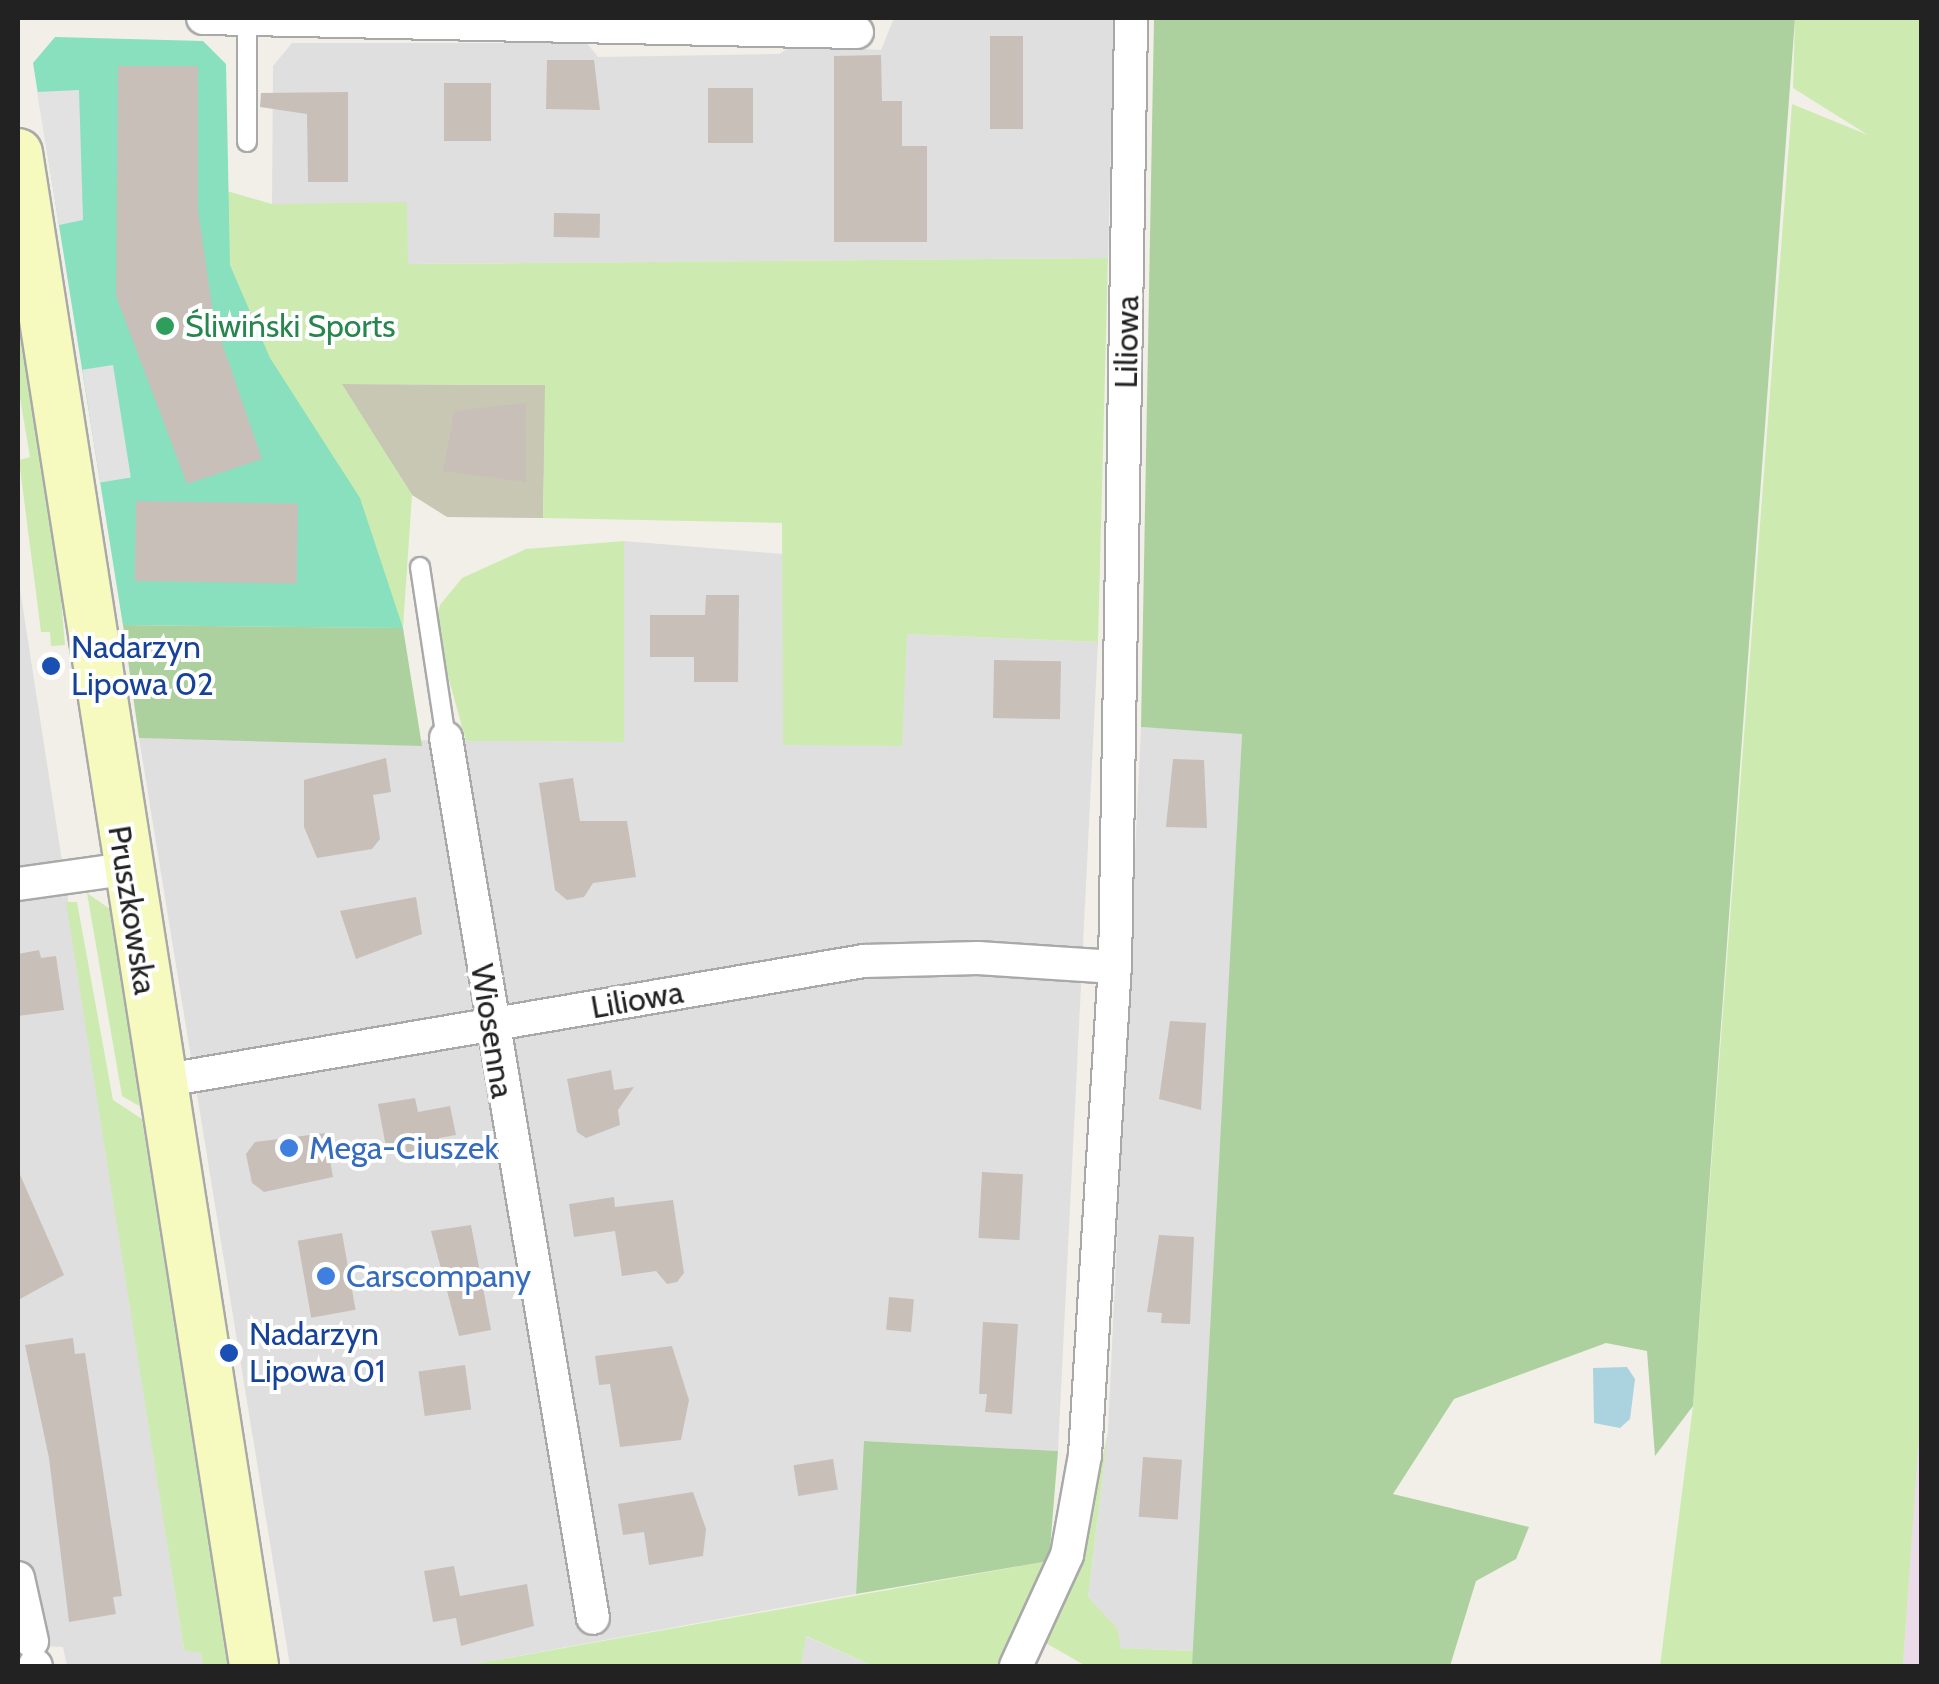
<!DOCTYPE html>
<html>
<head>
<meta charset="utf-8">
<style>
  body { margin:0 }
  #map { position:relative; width:1939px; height:1684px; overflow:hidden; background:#f2efe9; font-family:Cabin,sans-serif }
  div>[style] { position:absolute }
  .residential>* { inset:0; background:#e0dfdf }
  .industrial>* { inset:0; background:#ebdbe8 }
  .construction>* { inset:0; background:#c7c7b4 }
  .grass>* { inset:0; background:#cdebb0 }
  .forest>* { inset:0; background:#add19e }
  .pitch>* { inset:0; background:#88e0be }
  .parking>* { inset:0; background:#e2e2e2; transform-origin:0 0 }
  .water>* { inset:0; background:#aad3df }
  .building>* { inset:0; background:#c7bfb8; transform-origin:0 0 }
  .roads { filter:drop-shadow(2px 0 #a9a9a9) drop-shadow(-2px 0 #a9a9a9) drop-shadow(0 2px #a9a9a9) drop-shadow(0 -2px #a9a9a9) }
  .lane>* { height:18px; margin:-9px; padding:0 9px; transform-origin:9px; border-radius:9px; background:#fff }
  .street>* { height:32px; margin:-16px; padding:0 16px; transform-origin:16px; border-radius:16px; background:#fff }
  .secondary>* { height:48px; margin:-24px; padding:0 24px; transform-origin:24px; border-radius:24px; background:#f7fabf }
  .dots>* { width:28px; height:28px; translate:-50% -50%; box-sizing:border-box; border:5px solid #fff; border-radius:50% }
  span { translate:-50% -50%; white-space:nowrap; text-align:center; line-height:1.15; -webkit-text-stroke:8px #fff; paint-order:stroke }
  .leisure-label { font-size:32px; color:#27864d }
  .left { translate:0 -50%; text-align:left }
  .street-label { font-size:32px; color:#222 }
  .transit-label { font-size:32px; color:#164399 }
  .shop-label { font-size:32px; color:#366cbe }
  .frame { position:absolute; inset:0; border:20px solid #222; pointer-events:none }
</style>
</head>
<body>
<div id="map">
  <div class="residential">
    <div style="clip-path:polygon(894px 18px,1114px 18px,1108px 258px,407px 264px,272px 204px,273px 66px,292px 43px,587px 43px,598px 57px,779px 54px,794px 45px,881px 50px)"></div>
    <div style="clip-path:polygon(624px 541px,783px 554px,784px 745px,907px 634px,1098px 642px,1058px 1451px,865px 1441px,856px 1594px,463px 1666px,290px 1666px,139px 738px,624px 742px)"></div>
    <div style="clip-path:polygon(18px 576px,184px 1650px,201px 1652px,203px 1666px,67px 1666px,63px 1647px,18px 1645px)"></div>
    <div style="clip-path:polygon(1141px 727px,1242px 733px,1195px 1651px,1121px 1648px,1088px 1597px,1108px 1431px)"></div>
    <div style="clip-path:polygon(805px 1636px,873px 1666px,801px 1666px)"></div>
  </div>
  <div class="industrial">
    <div style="clip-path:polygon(1921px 1391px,1921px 1666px,1903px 1666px)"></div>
  </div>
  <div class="construction">
    <div style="clip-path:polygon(341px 384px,546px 385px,543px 518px,447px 517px,412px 495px)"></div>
  </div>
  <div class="grass">
    <div style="clip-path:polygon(1795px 18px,1921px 18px,1922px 1391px,1903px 1666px,1660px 1666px,1693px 1406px,1792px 104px,1868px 135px,1793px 88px)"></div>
    <div style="clip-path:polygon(227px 191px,272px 204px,407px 202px,408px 264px,1108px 258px,1098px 642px,907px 634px,902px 746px,783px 745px,782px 523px,543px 518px,545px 385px,342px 384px,412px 495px,403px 628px,123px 625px,101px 483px,167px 473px,231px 350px)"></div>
    <div style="clip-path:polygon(18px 263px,48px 448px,65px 645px,51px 646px,50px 632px,41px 632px,19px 460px,30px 457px,18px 386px)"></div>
    <div style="clip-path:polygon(624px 541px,624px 742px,466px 741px,434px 626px,440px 605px,462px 578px,526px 549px)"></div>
    <div style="clip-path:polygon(87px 893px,110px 909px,148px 1111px,122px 1096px)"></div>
    <div style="clip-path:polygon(66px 902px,77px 902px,113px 1100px,142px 1119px,230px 1666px,203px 1666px,201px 1653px,184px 1650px)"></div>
    <div style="clip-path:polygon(1108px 1432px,1088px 1597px,1117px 1628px,1121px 1648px,1195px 1651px,1192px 1666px,1086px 1666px,1044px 1642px,1079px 1565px)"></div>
    <div style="clip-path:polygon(1049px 1561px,1006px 1666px,873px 1666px,806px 1636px,801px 1666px,463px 1666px)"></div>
  </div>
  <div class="forest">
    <div style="clip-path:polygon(1154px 18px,1795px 18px,1693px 1406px,1655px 1456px,1647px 1351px,1606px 1343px,1454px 1399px,1393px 1494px,1529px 1527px,1516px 1559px,1476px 1581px,1450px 1666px,1192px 1666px,1242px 734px,1141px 727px)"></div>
    <div style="clip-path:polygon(123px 625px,403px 628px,422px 746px,139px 738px)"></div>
    <div style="clip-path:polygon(864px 1441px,1058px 1451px,1049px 1561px,856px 1594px)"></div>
  </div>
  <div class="pitch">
    <div style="clip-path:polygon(55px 37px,203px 41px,226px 64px,230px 265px,270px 358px,360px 498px,403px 628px,123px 625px,33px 63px)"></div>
  </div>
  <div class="parking">
    <div style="clip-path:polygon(79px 90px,83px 220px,59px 225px,37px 92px)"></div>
    <div style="left:113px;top:365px;width:114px;height:31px;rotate:81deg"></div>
  </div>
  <div class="water">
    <div style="clip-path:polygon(1627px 1367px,1635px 1379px,1630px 1419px,1620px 1428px,1594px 1423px,1593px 1368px)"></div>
  </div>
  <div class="building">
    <div style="left:990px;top:36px;width:33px;height:93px"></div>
    <div style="clip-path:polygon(881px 55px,882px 101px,902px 101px,902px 146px,927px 146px,927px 242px,834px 242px,834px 56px)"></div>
    <div style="clip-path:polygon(547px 60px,594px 60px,600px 110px,546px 109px)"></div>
    <div style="clip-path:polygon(118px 66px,198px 66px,198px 210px,214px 320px,262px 459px,187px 484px,116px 296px)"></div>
    <div style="left:491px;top:83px;width:58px;height:47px;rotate:90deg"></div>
    <div style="left:708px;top:88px;width:45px;height:55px"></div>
    <div style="clip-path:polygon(348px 92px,348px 182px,308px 182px,307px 114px,260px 107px,261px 93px)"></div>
    <div style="left:554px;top:213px;width:46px;height:24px;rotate:1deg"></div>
    <div style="clip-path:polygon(526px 403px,526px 482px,443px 471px,454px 411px)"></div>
    <div style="left:136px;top:501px;width:162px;height:80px;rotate:1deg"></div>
    <div style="clip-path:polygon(706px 595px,739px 595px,738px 682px,694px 682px,694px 657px,650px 657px,650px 615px,705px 615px)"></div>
    <div style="left:994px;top:660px;width:67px;height:58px;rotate:1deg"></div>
    <div style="clip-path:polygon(386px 758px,391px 792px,373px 795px,380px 839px,372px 849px,317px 858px,304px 827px,304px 780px)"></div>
    <div style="clip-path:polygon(1173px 759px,1204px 760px,1207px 828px,1166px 827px)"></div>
    <div style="clip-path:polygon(573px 778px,580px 821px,627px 821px,636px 877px,593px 883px,584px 897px,567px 900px,555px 890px,539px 783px)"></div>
    <div style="clip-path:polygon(416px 897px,422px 934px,356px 959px,340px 911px)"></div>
    <div style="clip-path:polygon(39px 950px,41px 958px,56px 956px,64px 1010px,18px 1016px,18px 954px)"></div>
    <div style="clip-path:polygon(1170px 1021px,1206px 1023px,1201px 1110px,1159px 1099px)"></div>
    <div style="clip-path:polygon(611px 1070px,614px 1090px,634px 1087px,618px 1110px,620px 1125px,586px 1138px,577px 1132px,567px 1079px)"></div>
    <div style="clip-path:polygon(415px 1098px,418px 1112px,450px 1106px,456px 1135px,439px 1138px,441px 1148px,407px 1154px,405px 1144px,386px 1147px,378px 1104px)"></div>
    <div style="clip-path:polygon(325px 1133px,333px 1177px,264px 1192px,252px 1183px,246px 1154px,255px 1142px)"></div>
    <div style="clip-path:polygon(18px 1170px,64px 1275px,18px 1300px)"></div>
    <div style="left:982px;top:1172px;width:41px;height:66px;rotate:3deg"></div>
    <div style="clip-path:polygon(614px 1197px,615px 1207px,673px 1200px,684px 1273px,677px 1282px,667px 1284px,656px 1271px,622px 1276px,615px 1231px,574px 1237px,569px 1204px)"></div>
    <div style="clip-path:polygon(471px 1225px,491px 1330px,459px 1336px,431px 1231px)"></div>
    <div style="left:342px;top:1233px;width:78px;height:45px;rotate:80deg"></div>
    <div style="clip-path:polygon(1159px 1235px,1194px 1237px,1190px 1324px,1161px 1323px,1162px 1313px,1147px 1312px)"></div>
    <div style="left:889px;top:1297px;width:25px;height:33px;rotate:5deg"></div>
    <div style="clip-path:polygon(983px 1322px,1018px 1324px,1012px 1414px,985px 1412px,987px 1394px,979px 1394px)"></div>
    <div style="clip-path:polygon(73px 1338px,75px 1354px,85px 1353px,122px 1596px,113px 1597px,116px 1614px,69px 1622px,49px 1458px,25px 1345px)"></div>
    <div style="clip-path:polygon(672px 1346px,689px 1400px,681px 1440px,620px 1447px,610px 1384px,599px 1385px,595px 1356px)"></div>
    <div style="left:465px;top:1365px;width:45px;height:47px;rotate:82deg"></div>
    <div style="left:1143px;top:1457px;width:39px;height:60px;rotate:4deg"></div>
    <div style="left:833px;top:1459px;width:31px;height:40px;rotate:81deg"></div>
    <div style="clip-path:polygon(693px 1492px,706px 1529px,703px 1556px,649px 1565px,644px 1532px,623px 1535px,618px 1504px)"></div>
    <div style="clip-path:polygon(454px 1566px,460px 1596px,527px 1584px,534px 1626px,461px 1646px,456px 1618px,433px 1622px,424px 1571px)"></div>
  </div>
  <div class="roads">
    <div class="lane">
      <div style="left:247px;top:18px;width:124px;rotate:90deg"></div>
      <div style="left:420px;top:567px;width:173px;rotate:81.4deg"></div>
    </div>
    <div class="street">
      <div style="left:203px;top:18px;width:654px;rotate:1.23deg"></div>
      <div style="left:446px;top:738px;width:892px;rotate:80.52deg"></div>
      <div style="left:18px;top:884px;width:108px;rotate:-8deg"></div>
      <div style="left:161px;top:1081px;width:713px;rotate:-9.69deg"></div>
      <div style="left:864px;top:961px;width:114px;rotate:-1.5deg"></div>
      <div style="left:978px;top:958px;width:137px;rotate:3.8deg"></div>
      <div style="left:18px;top:1578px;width:65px;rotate:77.5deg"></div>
      <div style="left:35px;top:1665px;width:1px;rotate:45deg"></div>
      <div style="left:1016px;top:1666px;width:122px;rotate:-65.3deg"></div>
      <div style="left:1067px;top:1555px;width:102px;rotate:-79.8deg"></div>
      <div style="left:1085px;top:1455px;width:489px;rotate:-86.5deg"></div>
      <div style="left:1115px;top:967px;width:949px;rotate:-89.03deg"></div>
    </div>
    <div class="secondary">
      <div style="left:18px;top:153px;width:1531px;rotate:81.13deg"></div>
    </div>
  </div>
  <div class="dots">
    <div style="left:165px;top:326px;background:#2e9e5b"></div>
    <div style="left:51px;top:666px;background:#1a4fb4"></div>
    <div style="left:289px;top:1148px;background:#3f7fe0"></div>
    <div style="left:326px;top:1276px;background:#3f7fe0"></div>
    <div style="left:229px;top:1353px;background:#1a4fb4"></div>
  </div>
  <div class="leisure-label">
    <span class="left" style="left:185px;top:326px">Śliwiński Sports</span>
  </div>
  <div class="street-label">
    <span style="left:1127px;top:342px;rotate:-89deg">Liliowa</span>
    <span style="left:132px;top:910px;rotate:81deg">Pruszkowska</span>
    <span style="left:637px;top:1000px;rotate:-10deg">Liliowa</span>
    <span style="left:492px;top:1031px;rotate:81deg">Wiosenna</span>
  </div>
  <div class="transit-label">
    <span class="left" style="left:71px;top:666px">Nadarzyn<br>Lipowa 02</span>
    <span class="left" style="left:249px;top:1353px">Nadarzyn<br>Lipowa 01</span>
  </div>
  <div class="shop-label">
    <span class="left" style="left:309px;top:1148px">Mega-Ciuszek</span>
    <span class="left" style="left:346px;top:1276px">Carscompany</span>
  </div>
  <div class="frame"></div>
</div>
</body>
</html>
